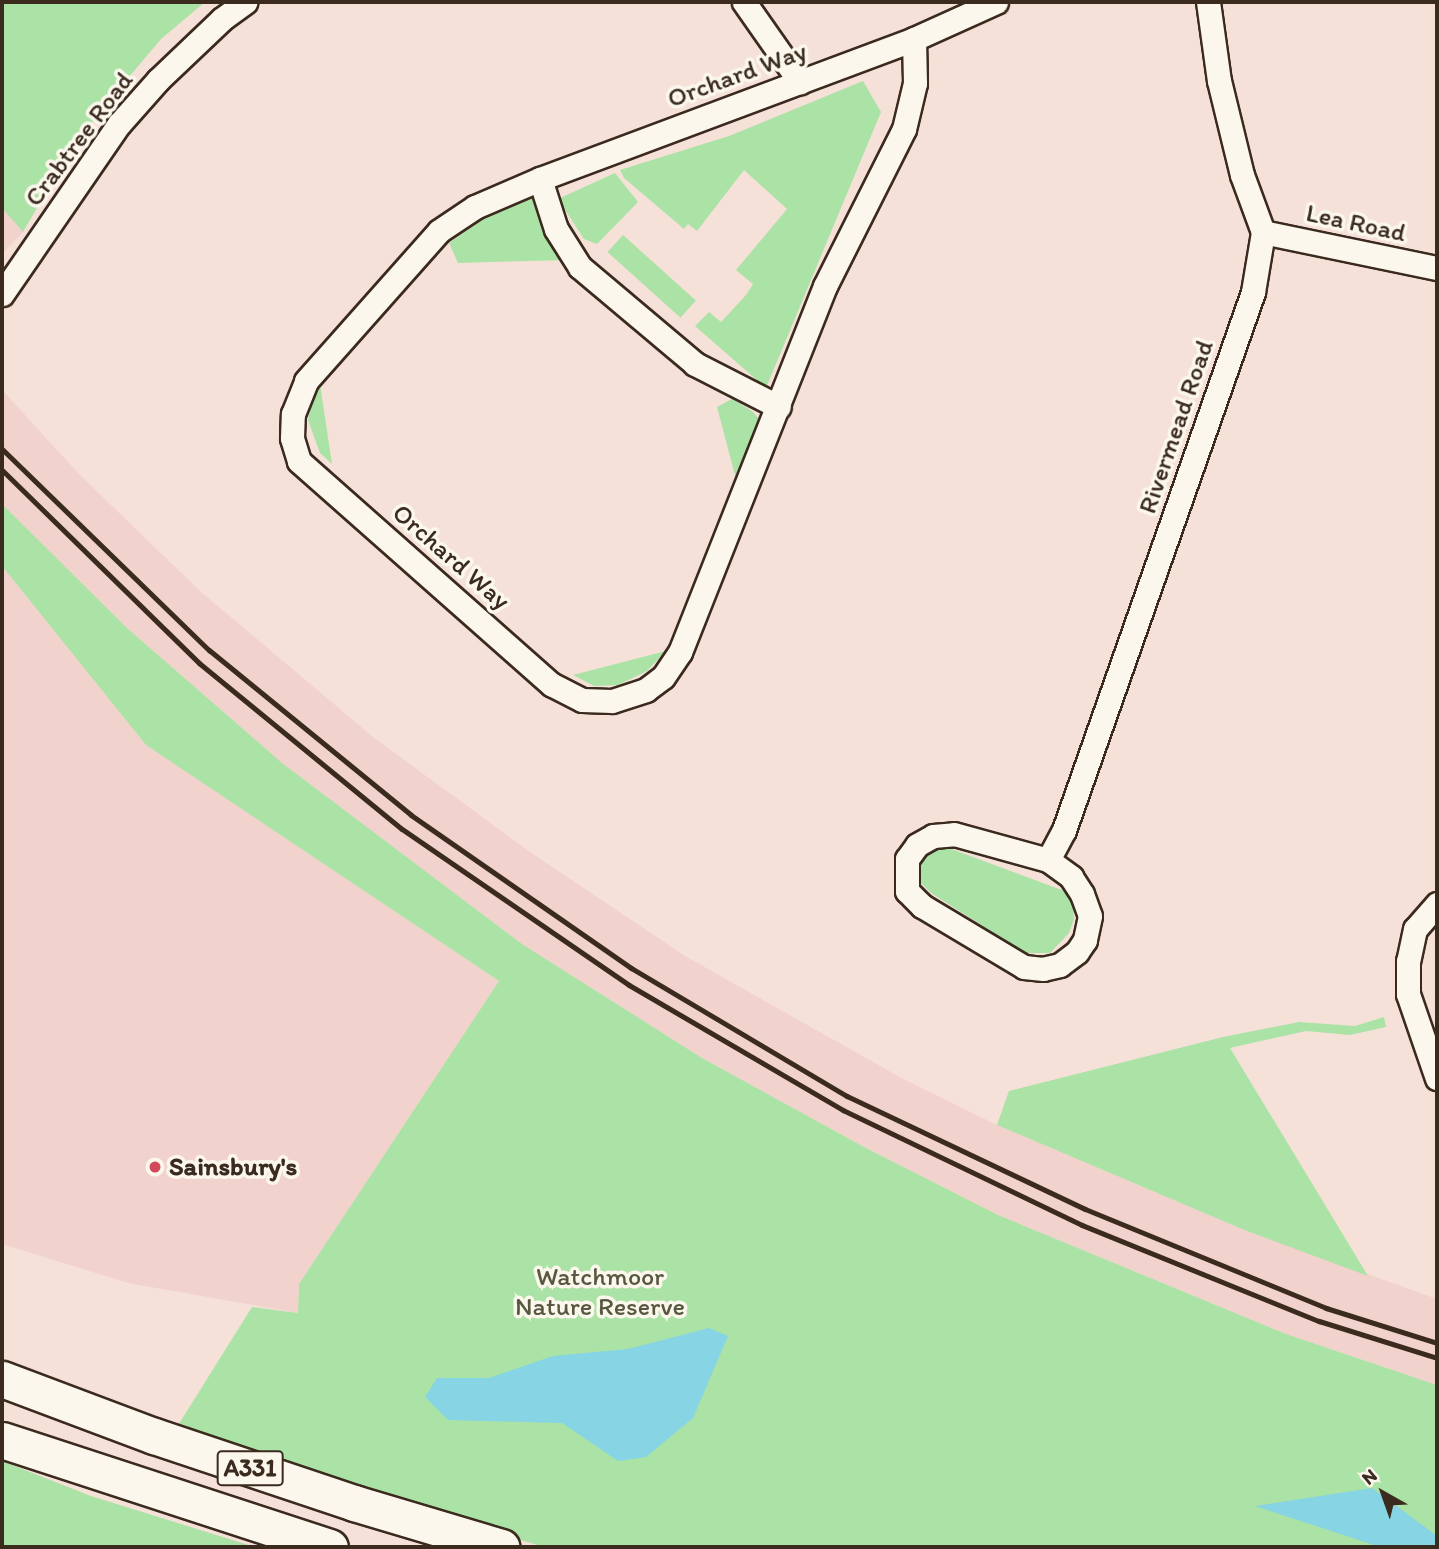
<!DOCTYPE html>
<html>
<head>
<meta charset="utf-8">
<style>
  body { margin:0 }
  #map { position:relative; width:1439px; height:1549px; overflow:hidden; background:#f6e1d9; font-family:Itim,sans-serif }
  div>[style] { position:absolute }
  .built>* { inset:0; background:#f2d2cc }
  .green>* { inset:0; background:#abe2a5; transform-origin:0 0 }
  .water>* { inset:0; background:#86d4e4 }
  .roads { filter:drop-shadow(2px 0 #3b2a1e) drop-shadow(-2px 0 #3b2a1e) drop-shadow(0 2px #3b2a1e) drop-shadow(0 -2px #3b2a1e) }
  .street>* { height:23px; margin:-11.5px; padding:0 11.5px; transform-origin:11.5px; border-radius:11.5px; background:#fbf7ec }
  .primary>* { height:35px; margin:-17.5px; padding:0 17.5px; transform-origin:17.5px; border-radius:17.5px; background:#fbf7ec }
  .rail>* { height:5px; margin:-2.5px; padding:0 2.5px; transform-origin:2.5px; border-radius:2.5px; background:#3b2a1e }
  .dots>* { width:19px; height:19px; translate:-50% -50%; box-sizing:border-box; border:4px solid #fbf7ec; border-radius:50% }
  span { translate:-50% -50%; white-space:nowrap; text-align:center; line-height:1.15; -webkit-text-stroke:7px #fbf7ec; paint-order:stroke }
  .shield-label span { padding:2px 5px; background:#fbf7ec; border:2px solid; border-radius:5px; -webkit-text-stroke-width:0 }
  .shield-label { font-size:24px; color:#3b2a1e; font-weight:700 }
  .street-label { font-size:26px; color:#3b2a1e }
  .poi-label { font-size:26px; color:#3b2a1e; font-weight:700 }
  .left { translate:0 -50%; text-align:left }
  .park-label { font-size:26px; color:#575840 }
  .frame { position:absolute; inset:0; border:4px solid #3b2a1e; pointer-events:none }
  .north { position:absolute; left:1348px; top:1458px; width:70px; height:70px; -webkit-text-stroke:5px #fbf7ec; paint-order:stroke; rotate:320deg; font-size:19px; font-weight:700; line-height:28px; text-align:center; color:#3b2a1e }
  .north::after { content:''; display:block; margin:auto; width:24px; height:32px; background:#3b2a1e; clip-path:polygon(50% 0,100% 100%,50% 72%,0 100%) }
</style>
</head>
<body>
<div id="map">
  <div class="built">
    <div style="clip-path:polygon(2px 208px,23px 232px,2px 254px)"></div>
    <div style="clip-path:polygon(2px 390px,80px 475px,200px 591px,373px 737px,530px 852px,685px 956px,905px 1080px,997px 1125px,1242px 1229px,1437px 1299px,1437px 1385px,1286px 1334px,998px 1215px,864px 1147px,702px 1058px,522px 944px,282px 763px,127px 628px,2px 504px)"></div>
    <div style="clip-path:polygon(2px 566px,146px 745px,499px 981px,299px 1284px,298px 1313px,128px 1283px,2px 1244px)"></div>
  </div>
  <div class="green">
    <div style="clip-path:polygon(2px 2px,205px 2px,161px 39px,102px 109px,63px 163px,23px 232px,2px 208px)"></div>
    <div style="clip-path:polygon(863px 81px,881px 112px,766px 388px,695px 326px,709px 312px,721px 322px,746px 295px,753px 284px,736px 270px,787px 209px,744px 170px,697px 231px,688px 224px,684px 229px,624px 178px,620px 170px,729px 136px)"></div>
    <div style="clip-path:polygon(615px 173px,638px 202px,597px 244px,584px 239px,558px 199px)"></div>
    <div style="clip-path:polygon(539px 195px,567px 260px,458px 263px,449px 243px,484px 219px)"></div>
    <div style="left:623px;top:235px;width:98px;height:23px;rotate:42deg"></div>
    <div style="clip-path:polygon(320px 384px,332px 464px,320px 453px,308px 420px,312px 399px)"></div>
    <div style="clip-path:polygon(732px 399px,752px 411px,760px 420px,736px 479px,717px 407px)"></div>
    <div style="clip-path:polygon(2px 504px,127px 628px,282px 763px,522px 944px,702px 1058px,864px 1147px,998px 1215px,1286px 1334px,1437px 1385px,1437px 1547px,544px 1547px,172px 1435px,252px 1307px,298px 1313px,299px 1284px,499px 981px,146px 745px,2px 566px)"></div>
    <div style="clip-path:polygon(666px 651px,647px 671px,618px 685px,594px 686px,573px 675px)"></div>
    <div style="clip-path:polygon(946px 847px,1067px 892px,1073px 901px,1074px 919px,1069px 933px,1050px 953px,1026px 953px,931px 893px,921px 883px,919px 868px,927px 853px)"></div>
    <div style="clip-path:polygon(1384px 1017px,1386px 1027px,1350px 1035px,1306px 1031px,1230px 1048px,1368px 1276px,1242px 1229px,997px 1125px,1009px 1091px,1223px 1037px,1299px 1022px,1355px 1026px)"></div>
    <div style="clip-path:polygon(2px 1461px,91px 1496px,255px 1547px,2px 1547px)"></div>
  </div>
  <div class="water">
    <div style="clip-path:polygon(709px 1328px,728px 1336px,693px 1418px,646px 1457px,618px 1461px,562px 1423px,448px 1420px,425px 1397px,437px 1378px,489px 1378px,553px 1356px,628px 1349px)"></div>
    <div style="clip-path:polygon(1372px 1488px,1437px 1536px,1437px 1547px,1380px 1547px,1255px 1506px)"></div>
  </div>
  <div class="roads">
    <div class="street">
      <div style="left:744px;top:2px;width:98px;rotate:55deg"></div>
      <div style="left:914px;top:39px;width:44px;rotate:88.7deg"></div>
      <div style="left:915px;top:83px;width:47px;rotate:103.4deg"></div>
      <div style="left:904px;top:129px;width:176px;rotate:116.7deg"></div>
      <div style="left:825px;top:286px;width:394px;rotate:111.6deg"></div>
      <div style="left:680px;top:652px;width:30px;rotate:124deg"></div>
      <div style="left:663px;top:677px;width:21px;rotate:143deg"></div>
      <div style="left:646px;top:690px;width:36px;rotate:162deg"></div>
      <div style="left:612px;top:701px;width:30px;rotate:-178deg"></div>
      <div style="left:582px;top:700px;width:34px;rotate:-153deg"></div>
      <div style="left:552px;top:685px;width:338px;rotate:-138.5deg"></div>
      <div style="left:299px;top:461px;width:24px;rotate:-107deg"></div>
      <div style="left:292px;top:438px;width:24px;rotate:-88deg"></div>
      <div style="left:293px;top:414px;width:35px;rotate:-68deg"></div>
      <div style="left:306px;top:381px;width:200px;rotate:-48.4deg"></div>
      <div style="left:439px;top:231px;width:43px;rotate:-33.7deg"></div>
      <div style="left:475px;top:207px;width:71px;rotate:-23.3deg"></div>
      <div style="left:540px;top:179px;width:399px;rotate:-20.5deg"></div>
      <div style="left:914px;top:39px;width:90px;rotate:-24.3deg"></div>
      <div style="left:540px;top:179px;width:52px;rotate:72.3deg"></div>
      <div style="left:556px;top:229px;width:45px;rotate:57.7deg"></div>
      <div style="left:580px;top:267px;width:150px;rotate:40.1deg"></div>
      <div style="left:695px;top:364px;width:94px;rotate:27.1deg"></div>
      <div style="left:1263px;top:232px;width:178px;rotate:11.7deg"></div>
      <div style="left:2px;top:294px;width:206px;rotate:-55.5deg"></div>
      <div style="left:119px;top:124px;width:59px;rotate:-48.4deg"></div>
      <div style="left:158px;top:80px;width:88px;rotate:-43.6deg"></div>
      <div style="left:222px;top:19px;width:29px;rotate:-36deg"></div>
      <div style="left:954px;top:834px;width:98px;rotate:15.5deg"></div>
      <div style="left:1048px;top:860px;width:29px;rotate:36deg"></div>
      <div style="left:1071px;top:877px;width:20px;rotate:57deg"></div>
      <div style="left:1082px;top:894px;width:23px;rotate:70deg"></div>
      <div style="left:1090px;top:916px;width:25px;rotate:102deg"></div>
      <div style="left:1085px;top:940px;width:14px;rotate:124deg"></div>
      <div style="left:1077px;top:952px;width:21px;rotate:143deg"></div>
      <div style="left:1060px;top:965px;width:17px;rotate:167deg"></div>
      <div style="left:1043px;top:969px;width:19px;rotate:-174deg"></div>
      <div style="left:1024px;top:967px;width:119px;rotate:-149.1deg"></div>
      <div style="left:922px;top:906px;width:21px;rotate:-135deg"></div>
      <div style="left:907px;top:891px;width:32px;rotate:-90deg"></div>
      <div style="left:907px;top:859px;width:17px;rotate:-54deg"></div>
      <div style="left:917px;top:845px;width:18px;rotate:-29deg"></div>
      <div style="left:933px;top:836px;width:21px;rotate:-5deg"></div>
      <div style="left:1048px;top:860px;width:34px;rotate:-62deg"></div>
      <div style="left:1064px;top:830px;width:570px;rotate:-70.64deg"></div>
      <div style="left:1253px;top:292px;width:61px;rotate:-80.5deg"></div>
      <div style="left:1263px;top:232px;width:61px;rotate:-110.2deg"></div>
      <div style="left:1242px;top:175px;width:97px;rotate:-103.7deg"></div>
      <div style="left:1219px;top:81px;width:80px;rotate:-97.9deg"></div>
      <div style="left:1437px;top:904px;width:33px;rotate:131deg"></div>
      <div style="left:1415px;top:929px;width:33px;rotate:102deg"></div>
      <div style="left:1408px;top:961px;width:33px;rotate:90deg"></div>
      <div style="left:1408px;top:994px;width:89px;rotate:71deg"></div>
    </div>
    <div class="primary">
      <div style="left:2px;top:1379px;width:162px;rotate:20.6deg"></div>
      <div style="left:154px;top:1436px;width:211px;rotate:18.5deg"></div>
      <div style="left:354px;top:1503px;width:154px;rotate:16.6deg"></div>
      <div style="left:2px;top:1440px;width:345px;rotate:18.1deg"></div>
    </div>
  </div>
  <div class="rail">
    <div style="left:2px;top:449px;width:289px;rotate:44.2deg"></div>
    <div style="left:209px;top:650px;width:261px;rotate:39.2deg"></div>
    <div style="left:411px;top:815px;width:268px;rotate:34.8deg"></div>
    <div style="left:631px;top:968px;width:251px;rotate:30.7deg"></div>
    <div style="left:847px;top:1096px;width:263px;rotate:25.4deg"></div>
    <div style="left:1085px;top:1209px;width:261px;rotate:22.3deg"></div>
    <div style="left:1326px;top:1308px;width:116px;rotate:17.5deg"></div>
    <div style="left:2px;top:470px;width:276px;rotate:44.4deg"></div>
    <div style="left:199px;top:663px;width:262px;rotate:39.3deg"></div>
    <div style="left:402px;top:829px;width:275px;rotate:34.5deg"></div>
    <div style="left:629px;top:985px;width:248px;rotate:30.3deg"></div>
    <div style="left:843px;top:1110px;width:265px;rotate:25.7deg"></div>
    <div style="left:1082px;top:1225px;width:256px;rotate:22.1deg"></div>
    <div style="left:1319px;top:1321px;width:124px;rotate:17.4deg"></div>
  </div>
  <div class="dots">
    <div style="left:155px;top:1167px;background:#d1495b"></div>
  </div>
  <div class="shield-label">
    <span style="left:250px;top:1468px">A331</span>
  </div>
  <div class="street-label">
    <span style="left:737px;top:75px;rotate:-20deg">Orchard Way</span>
    <span style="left:79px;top:139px;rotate:-53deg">Crabtree Road</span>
    <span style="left:1356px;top:223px;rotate:12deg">Lea Road</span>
    <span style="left:1176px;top:427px;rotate:-71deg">Rivermead Road</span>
    <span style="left:451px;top:557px;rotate:41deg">Orchard Way</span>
  </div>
  <div class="poi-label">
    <span class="left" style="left:169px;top:1167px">Sainsbury's</span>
  </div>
  <div class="park-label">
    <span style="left:600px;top:1292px">Watchmoor<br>Nature Reserve</span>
  </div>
  <div class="frame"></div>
  <div class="north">N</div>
</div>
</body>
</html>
